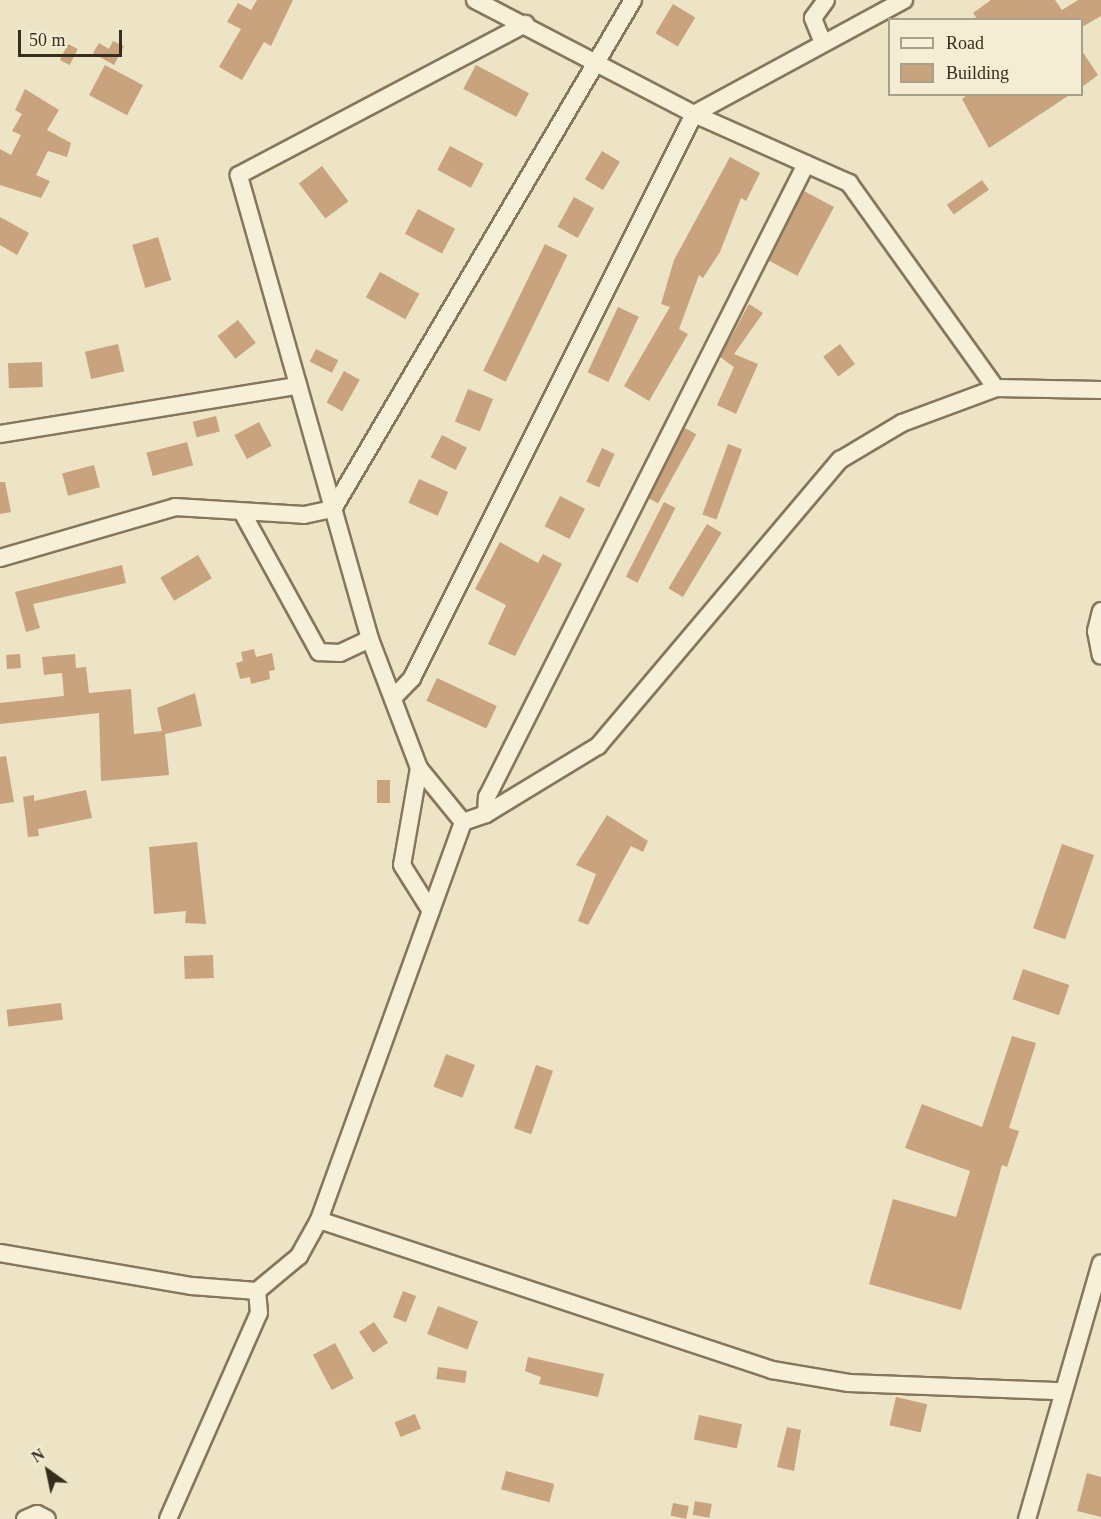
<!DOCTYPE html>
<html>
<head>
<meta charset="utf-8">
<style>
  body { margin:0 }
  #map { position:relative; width:1101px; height:1519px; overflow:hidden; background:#ece4c5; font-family:Georgia,serif }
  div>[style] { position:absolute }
  .building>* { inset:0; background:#c8a37d; transform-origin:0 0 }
  .roads { filter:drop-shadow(2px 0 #86765c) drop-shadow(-2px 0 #86765c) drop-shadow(0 2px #86765c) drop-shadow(0 -2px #86765c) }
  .street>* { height:16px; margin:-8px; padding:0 8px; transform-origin:8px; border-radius:8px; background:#f7f0d8 }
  span { translate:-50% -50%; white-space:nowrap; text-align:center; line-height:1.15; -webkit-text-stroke:6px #f4edd4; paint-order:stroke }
  .legend { position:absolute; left:888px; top:18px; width:195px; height:78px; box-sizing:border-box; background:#f4edd4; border:2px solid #a8a08c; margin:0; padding:8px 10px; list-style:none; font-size:18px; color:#372d1f }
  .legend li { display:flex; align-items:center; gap:12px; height:30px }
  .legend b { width:30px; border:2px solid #a8a08c }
  .north { position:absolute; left:18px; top:1441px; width:60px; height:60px; -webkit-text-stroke:4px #f4edd4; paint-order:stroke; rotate:327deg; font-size:16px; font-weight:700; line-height:24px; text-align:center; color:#372d1f }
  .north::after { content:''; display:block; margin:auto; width:21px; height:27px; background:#372d1f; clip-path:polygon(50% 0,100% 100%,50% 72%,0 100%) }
  .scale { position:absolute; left:18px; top:30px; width:104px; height:27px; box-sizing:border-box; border:3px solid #372d1f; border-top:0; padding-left:8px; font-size:18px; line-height:21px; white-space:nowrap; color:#372d1f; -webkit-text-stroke:4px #f4edd4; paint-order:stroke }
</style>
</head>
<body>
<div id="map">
  <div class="building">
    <div style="clip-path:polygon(257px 0,293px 0,271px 46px,264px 42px,242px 80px,219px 67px,241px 29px,227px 22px,238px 3px,251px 10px)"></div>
    <div style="clip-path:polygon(991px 0,1055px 0,1062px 10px,1078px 0,1101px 0,1101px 16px,1082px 27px,1082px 20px,978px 20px,973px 13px)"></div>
    <div style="left:673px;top:4px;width:26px;height:34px;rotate:31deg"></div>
    <div style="clip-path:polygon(113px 41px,124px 46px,114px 65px,93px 53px,99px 43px,109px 49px)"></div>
    <div style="left:68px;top:44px;width:11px;height:18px;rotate:27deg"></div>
    <div style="clip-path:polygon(1082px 51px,1098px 75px,1082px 87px)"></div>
    <div style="left:105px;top:65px;width:43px;height:34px;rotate:28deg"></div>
    <div style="left:476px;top:65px;width:60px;height:27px;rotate:28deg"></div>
    <div style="clip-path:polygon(25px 89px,59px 110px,47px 130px,71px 143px,67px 157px,48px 151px,36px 175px,50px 181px,41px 198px,0 185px,0 149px,11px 155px,21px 135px,12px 131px,22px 114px,15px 110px)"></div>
    <div style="clip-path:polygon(968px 94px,1071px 94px,989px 148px,962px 99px)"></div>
    <div style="left:450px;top:146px;width:38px;height:27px;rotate:28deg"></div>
    <div style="left:602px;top:151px;width:21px;height:33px;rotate:31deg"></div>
    <div style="clip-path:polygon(730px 157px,760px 173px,746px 201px,741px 198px,720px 252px,703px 278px,699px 275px,679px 329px,688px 334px,649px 401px,624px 386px,670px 307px,661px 304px,674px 260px)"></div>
    <div style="left:322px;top:166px;width:44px;height:29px;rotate:53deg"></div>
    <div style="left:982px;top:180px;width:12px;height:43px;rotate:55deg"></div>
    <div style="left:804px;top:191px;width:34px;height:78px;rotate:28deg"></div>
    <div style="left:574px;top:197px;width:23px;height:34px;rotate:29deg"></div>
    <div style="left:418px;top:209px;width:42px;height:28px;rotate:28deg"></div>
    <div style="clip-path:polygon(0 217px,29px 233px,17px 255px,0 245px)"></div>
    <div style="left:158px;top:237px;width:45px;height:27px;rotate:73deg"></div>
    <div style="left:545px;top:244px;width:25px;height:141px;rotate:26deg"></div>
    <div style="left:380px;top:272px;width:45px;height:29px;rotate:29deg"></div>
    <div style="clip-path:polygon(749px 304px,763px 313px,734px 354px,758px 364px,736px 414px,717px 405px,734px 367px,720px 357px)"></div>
    <div style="left:618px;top:307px;width:23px;height:72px;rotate:25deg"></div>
    <div style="left:238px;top:320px;width:29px;height:26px;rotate:52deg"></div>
    <div style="left:118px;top:344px;width:28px;height:34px;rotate:77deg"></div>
    <div style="left:840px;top:344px;width:25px;height:21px;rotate:53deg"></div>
    <div style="left:316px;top:349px;width:25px;height:14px;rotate:27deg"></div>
    <div style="left:42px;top:362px;width:25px;height:34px;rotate:88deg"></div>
    <div style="left:344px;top:371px;width:18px;height:36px;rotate:29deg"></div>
    <div style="left:468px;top:389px;width:27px;height:35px;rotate:22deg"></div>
    <div style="left:216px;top:416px;width:16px;height:24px;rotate:76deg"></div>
    <div style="left:259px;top:422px;width:27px;height:28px;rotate:62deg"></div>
    <div style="left:685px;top:428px;width:13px;height:79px;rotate:29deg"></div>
    <div style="left:442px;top:435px;width:28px;height:25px;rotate:27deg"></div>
    <div style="left:187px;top:442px;width:24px;height:42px;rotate:75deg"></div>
    <div style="left:728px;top:444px;width:15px;height:75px;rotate:20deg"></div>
    <div style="left:602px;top:448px;width:14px;height:37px;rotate:25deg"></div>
    <div style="left:94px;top:465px;width:23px;height:33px;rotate:75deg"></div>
    <div style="left:419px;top:479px;width:32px;height:26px;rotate:24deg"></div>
    <div style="clip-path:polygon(0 482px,5px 482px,11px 512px,0 514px)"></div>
    <div style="left:560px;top:496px;width:28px;height:34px;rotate:27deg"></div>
    <div style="left:664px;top:502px;width:13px;height:84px;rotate:27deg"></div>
    <div style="left:707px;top:524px;width:17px;height:75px;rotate:31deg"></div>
    <div style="clip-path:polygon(500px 542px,538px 563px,543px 554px,562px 564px,515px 656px,488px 644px,506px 605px,475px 589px)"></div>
    <div style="left:198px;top:555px;width:27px;height:44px;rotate:59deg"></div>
    <div style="clip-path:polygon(122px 565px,126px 583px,33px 604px,40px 628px,26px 632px,15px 592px)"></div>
    <div style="clip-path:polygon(254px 649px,256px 657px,272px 653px,275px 670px,269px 671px,270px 679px,251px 684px,250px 677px,240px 679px,236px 663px,243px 661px,241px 652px)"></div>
    <div style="left:20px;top:654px;width:14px;height:14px;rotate:86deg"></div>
    <div style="clip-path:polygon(75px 654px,76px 668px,86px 667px,89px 693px,131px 689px,134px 734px,162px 731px,157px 708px,195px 693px,202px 726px,165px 734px,169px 775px,101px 781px,99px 713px,0 724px,0 703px,64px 696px,62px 673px,44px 675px,42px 657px)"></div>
    <div style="left:437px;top:678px;width:66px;height:25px;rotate:25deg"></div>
    <div style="clip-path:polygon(6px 756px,14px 802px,0 804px,0 757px)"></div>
    <div style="left:390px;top:780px;width:23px;height:13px;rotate:90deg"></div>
    <div style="clip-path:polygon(86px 790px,92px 818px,38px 829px,39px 836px,28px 837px,23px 797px,34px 795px,34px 801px)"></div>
    <div style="clip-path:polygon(607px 815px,648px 841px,643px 852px,631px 846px,588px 925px,578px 921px,596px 874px,576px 865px)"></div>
    <div style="clip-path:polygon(197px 842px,206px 924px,185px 923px,186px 911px,154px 914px,149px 847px)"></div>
    <div style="left:1062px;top:844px;width:34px;height:89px;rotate:19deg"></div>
    <div style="left:213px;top:955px;width:23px;height:29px;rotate:88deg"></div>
    <div style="left:1023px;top:969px;width:49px;height:32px;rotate:19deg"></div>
    <div style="left:61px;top:1003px;width:17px;height:55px;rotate:83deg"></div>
    <div style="clip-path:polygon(1012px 1036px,1036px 1043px,1009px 1128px,1019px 1131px,1007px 1167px,1002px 1165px,961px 1310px,869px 1284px,893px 1199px,956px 1217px,970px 1171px,905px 1148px,922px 1104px,982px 1127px)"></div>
    <div style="left:446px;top:1054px;width:31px;height:35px;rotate:21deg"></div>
    <div style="left:536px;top:1065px;width:18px;height:67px;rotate:19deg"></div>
    <div style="left:403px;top:1291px;width:14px;height:28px;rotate:21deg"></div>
    <div style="left:438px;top:1306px;width:43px;height:30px;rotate:21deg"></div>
    <div style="left:374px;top:1322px;width:25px;height:18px;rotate:56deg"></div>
    <div style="left:335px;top:1343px;width:40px;height:25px;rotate:62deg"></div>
    <div style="clip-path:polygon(528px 1357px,604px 1374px,598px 1397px,539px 1384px,541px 1377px,525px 1371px)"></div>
    <div style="left:438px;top:1367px;width:29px;height:12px;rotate:8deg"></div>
    <div style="left:896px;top:1397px;width:32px;height:29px;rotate:13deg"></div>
    <div style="left:415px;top:1414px;width:16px;height:22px;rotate:68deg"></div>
    <div style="left:699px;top:1415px;width:44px;height:25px;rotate:12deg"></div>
    <div style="clip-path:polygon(787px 1427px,801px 1430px,794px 1471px,777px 1467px)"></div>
    <div style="left:506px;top:1471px;width:50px;height:19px;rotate:15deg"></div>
    <div style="clip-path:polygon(1087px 1473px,1101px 1477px,1101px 1517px,1077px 1511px)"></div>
    <div style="left:695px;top:1501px;width:17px;height:14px;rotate:10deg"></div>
    <div style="left:673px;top:1503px;width:16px;height:13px;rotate:11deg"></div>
  </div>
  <div class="roads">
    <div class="street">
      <div style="left:475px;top:0;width:247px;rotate:27.5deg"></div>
      <div style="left:694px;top:114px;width:170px;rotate:24deg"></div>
      <div style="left:849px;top:183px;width:252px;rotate:54.4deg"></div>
      <div style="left:823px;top:43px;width:27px;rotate:-112deg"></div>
      <div style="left:813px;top:18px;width:22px;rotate:-54deg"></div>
      <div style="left:0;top:434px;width:302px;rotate:-9.2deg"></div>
      <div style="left:242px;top:512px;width:160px;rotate:61.2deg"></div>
      <div style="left:319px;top:652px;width:21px;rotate:3deg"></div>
      <div style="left:340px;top:653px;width:33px;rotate:-25deg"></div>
      <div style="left:0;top:558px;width:182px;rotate:-16.2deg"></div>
      <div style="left:175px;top:507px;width:129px;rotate:3.5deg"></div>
      <div style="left:304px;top:515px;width:30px;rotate:-12deg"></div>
      <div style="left:333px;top:509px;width:591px;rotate:-59.49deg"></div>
      <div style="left:1101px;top:611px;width:21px;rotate:104deg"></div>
      <div style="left:1096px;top:631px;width:25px;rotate:79deg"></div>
      <div style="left:393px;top:698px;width:28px;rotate:-46deg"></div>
      <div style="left:412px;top:678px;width:631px;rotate:-63.43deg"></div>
      <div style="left:694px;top:114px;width:239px;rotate:-28.5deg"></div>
      <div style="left:419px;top:768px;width:98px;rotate:99.9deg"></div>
      <div style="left:402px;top:865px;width:54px;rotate:57.8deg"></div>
      <div style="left:486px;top:814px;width:17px;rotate:-87deg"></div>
      <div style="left:487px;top:797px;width:709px;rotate:-63.25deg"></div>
      <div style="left:463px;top:822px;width:70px;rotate:-129.2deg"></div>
      <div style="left:419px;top:768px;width:138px;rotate:-110.8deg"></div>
      <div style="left:370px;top:639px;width:482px;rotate:-105.8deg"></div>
      <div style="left:239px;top:175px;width:324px;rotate:-27.8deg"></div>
      <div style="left:319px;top:1220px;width:477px;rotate:18.3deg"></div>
      <div style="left:772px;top:1370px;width:78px;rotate:9.6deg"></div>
      <div style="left:849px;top:1383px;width:213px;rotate:2.2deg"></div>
      <div style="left:0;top:1253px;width:195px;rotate:9.8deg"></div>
      <div style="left:192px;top:1286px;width:65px;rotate:4.4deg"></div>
      <div style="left:257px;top:1291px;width:55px;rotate:-39.8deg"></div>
      <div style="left:299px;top:1256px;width:41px;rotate:-60.9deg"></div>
      <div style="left:319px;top:1220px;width:423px;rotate:-70.1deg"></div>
      <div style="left:463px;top:822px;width:24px;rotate:-19deg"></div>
      <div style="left:486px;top:814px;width:131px;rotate:-31.3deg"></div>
      <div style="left:598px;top:746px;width:375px;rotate:-49.8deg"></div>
      <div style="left:840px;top:460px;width:72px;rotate:-30.8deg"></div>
      <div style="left:902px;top:423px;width:100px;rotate:-20.4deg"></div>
      <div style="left:996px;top:388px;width:105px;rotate:1.1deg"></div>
      <div style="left:25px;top:1519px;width:13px;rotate:-23deg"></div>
      <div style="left:37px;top:1514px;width:11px;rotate:27deg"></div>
      <div style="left:168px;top:1519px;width:225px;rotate:-66.2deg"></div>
      <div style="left:259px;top:1313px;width:22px;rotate:-95deg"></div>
      <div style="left:1027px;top:1519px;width:266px;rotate:-73.9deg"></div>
    </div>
  </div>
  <ul class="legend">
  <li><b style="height:8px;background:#f7f0d8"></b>Road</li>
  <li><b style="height:16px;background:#c8a37d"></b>Building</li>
  </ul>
  <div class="north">N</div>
  <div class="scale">50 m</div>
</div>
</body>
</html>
